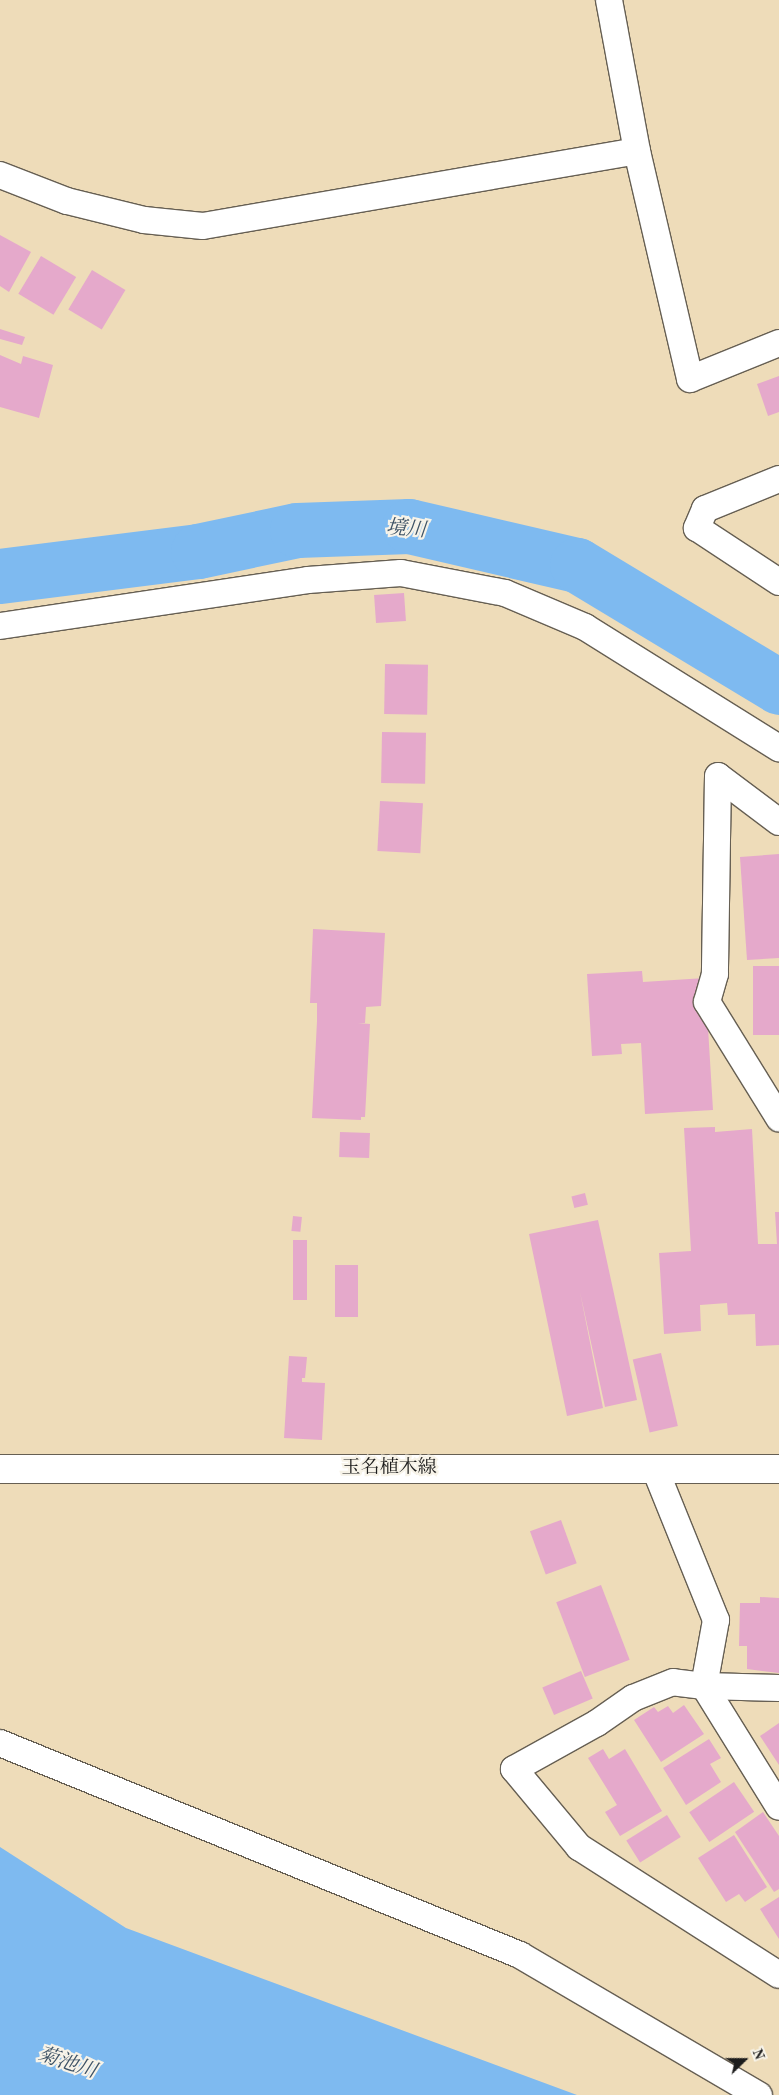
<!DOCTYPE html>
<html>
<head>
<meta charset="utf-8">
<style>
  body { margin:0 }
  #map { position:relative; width:779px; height:2095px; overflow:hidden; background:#eedcb9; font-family:"Old Standard TT","Noto Serif JP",serif }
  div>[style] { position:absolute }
  .water>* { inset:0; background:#7ebaf0 }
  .river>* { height:55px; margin:-27.5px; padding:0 27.5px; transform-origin:27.5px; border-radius:27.5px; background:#7ebaf0 }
  .building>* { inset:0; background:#e5a9cb; transform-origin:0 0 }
  .roads { filter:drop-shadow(1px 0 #665f53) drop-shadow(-1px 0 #665f53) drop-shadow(0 1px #665f53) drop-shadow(0 -1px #665f53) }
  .minor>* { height:26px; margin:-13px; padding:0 13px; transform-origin:13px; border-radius:13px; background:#fff }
  .secondary>* { height:28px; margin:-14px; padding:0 14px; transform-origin:14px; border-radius:14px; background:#fff }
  span { translate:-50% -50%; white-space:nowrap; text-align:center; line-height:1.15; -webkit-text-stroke:4.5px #f7f3e8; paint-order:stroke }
  .street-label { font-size:19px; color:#1c1c1c }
  .water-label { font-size:20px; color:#3e5366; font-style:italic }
  .north { position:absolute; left:719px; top:2035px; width:50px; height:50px; -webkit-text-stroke:4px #f7f3e8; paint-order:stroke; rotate:68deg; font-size:14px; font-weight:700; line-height:20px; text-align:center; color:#1c1c1c }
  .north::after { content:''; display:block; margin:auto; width:18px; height:22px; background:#1c1c1c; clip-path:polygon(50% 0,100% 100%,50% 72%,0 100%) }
</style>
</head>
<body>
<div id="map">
  <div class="water">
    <div style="clip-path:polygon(0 1847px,126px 1928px,577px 2095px,0 2095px)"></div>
  </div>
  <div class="river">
    <div style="left:0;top:576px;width:200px;rotate:-7.2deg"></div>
    <div style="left:198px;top:551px;width:101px;rotate:-12deg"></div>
    <div style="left:297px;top:530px;width:112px;rotate:-2deg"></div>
    <div style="left:409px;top:526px;width:172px;rotate:13.1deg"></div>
    <div style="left:577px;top:565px;width:236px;rotate:31.1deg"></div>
  </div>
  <div class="building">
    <div style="clip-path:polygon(0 235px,31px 252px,9px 292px,0 286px)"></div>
    <div style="left:41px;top:256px;width:41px;height:44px;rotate:31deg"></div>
    <div style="left:92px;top:270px;width:39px;height:46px;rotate:31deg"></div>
    <div style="clip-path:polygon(0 329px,25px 337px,22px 345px,0 339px)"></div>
    <div style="clip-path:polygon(0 355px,21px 364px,23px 356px,53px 365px,39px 418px,0 407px)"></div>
    <div style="clip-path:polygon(779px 376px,779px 412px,768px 416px,757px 384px)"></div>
    <div style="left:404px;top:593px;width:28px;height:30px;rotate:86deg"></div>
    <div style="left:385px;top:664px;width:43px;height:50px;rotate:1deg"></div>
    <div style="left:382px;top:732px;width:44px;height:51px;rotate:1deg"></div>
    <div style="left:380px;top:801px;width:43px;height:50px;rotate:3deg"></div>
    <div style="clip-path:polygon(779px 854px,779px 958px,747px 960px,740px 857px)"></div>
    <div style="clip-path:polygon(313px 929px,385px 933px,381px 1006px,366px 1007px,365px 1023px,358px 1023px,370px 1024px,365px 1117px,361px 1117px,361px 1120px,312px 1118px,317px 1021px,317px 1003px,310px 1003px)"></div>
    <div style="left:753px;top:966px;width:26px;height:69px"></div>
    <div style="clip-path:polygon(642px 971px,643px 982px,705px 978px,713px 1110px,645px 1114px,641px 1043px,621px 1044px,622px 1054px,592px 1056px,587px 974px)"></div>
    <div style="clip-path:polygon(715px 1127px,715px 1132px,752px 1129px,758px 1244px,777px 1244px,775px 1212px,779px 1212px,779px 1345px,756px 1346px,755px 1314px,728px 1315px,727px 1303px,700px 1305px,701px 1331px,664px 1334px,659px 1253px,691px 1251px,684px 1128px)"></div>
    <div style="left:340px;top:1132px;width:30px;height:25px;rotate:2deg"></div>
    <div style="left:585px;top:1193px;width:12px;height:14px;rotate:76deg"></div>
    <div style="left:293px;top:1216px;width:9px;height:15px;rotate:6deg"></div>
    <div style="clip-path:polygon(598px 1220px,637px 1400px,605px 1407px,580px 1292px,603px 1408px,567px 1416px,529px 1234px)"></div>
    <div style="left:293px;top:1240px;width:14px;height:60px"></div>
    <div style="left:335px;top:1265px;width:23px;height:52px"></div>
    <div style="left:661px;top:1353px;width:75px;height:29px;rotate:77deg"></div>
    <div style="clip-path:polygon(289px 1356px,307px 1357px,305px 1378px,302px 1378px,302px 1382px,325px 1383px,322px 1440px,284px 1438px)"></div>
    <div style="left:561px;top:1520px;width:46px;height:33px;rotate:70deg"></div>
    <div style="left:601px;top:1585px;width:80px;height:48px;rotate:69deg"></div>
    <div style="clip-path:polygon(760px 1597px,779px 1598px,779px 1673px,747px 1669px,747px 1646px,739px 1646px,740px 1603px,760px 1603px)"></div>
    <div style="left:581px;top:1671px;width:30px;height:42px;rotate:67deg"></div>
    <div style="clip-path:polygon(684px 1705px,704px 1734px,661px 1762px,634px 1720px,654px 1707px,658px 1712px,668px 1706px,673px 1713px)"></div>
    <div style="clip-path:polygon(779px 1723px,779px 1765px,760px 1736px)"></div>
    <div style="clip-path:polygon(709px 1739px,721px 1758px,710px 1764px,721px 1782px,686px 1805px,663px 1768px)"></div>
    <div style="clip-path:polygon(603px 1749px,609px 1759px,625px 1749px,662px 1811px,620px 1836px,605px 1812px,617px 1805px,588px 1758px)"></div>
    <div style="left:734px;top:1782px;width:36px;height:54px;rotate:56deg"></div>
    <div style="clip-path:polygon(763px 1812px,779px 1836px,779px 1889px,774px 1892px,735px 1832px)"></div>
    <div style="left:667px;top:1815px;width:26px;height:48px;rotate:58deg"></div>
    <div style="clip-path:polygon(734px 1835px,767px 1887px,745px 1902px,739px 1894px,726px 1902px,698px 1858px)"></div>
    <div style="clip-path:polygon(779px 1897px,779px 1939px,760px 1909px)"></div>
  </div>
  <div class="roads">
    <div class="minor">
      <div style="left:609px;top:0;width:154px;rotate:79.5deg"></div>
      <div style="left:637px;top:151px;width:234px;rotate:76.9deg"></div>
      <div style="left:690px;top:379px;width:96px;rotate:-22deg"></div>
      <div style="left:0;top:175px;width:72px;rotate:21.2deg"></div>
      <div style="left:67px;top:201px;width:79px;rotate:13.9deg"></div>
      <div style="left:144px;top:220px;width:59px;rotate:5.8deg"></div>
      <div style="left:203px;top:226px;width:440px;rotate:-9.8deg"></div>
      <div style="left:779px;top:479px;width:80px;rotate:157.9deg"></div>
      <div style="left:705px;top:509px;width:21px;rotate:113deg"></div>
      <div style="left:697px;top:528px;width:98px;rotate:33.4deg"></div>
      <div style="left:0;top:626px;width:311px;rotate:-8.5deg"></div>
      <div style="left:308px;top:580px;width:93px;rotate:-4.3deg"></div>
      <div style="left:401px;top:573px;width:106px;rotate:10.9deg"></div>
      <div style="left:505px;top:593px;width:87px;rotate:23deg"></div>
      <div style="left:585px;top:627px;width:229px;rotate:32deg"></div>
      <div style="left:779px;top:822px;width:76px;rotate:-143deg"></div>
      <div style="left:718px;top:776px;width:198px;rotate:90.9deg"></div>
      <div style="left:715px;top:974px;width:29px;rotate:106deg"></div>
      <div style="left:707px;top:1002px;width:137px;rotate:58.2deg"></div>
      <div style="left:655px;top:1469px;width:163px;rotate:68deg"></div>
      <div style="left:716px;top:1620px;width:67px;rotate:100.3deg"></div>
      <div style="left:704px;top:1686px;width:31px;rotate:-173deg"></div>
      <div style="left:673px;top:1682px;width:43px;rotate:158.2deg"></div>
      <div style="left:633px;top:1698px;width:44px;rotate:145.2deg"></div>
      <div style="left:597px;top:1723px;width:95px;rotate:151deg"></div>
      <div style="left:514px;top:1769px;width:102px;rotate:50.2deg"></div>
      <div style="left:579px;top:1847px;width:237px;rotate:32.6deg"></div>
      <div style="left:779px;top:1688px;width:75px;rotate:-178.5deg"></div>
      <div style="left:704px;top:1686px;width:142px;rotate:58.2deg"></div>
      <div style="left:0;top:1743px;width:562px;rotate:22.18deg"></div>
      <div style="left:520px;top:1955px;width:277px;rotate:30.4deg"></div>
    </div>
    <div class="secondary">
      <div style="left:0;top:1469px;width:779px"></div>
    </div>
  </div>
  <div class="street-label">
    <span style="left:389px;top:1469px">玉名植木線</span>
  </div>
  <div class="water-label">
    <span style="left:406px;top:530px;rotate:5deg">境川</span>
    <span style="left:67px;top:2064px;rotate:18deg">菊池川</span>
  </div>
  <div class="north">N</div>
</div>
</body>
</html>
